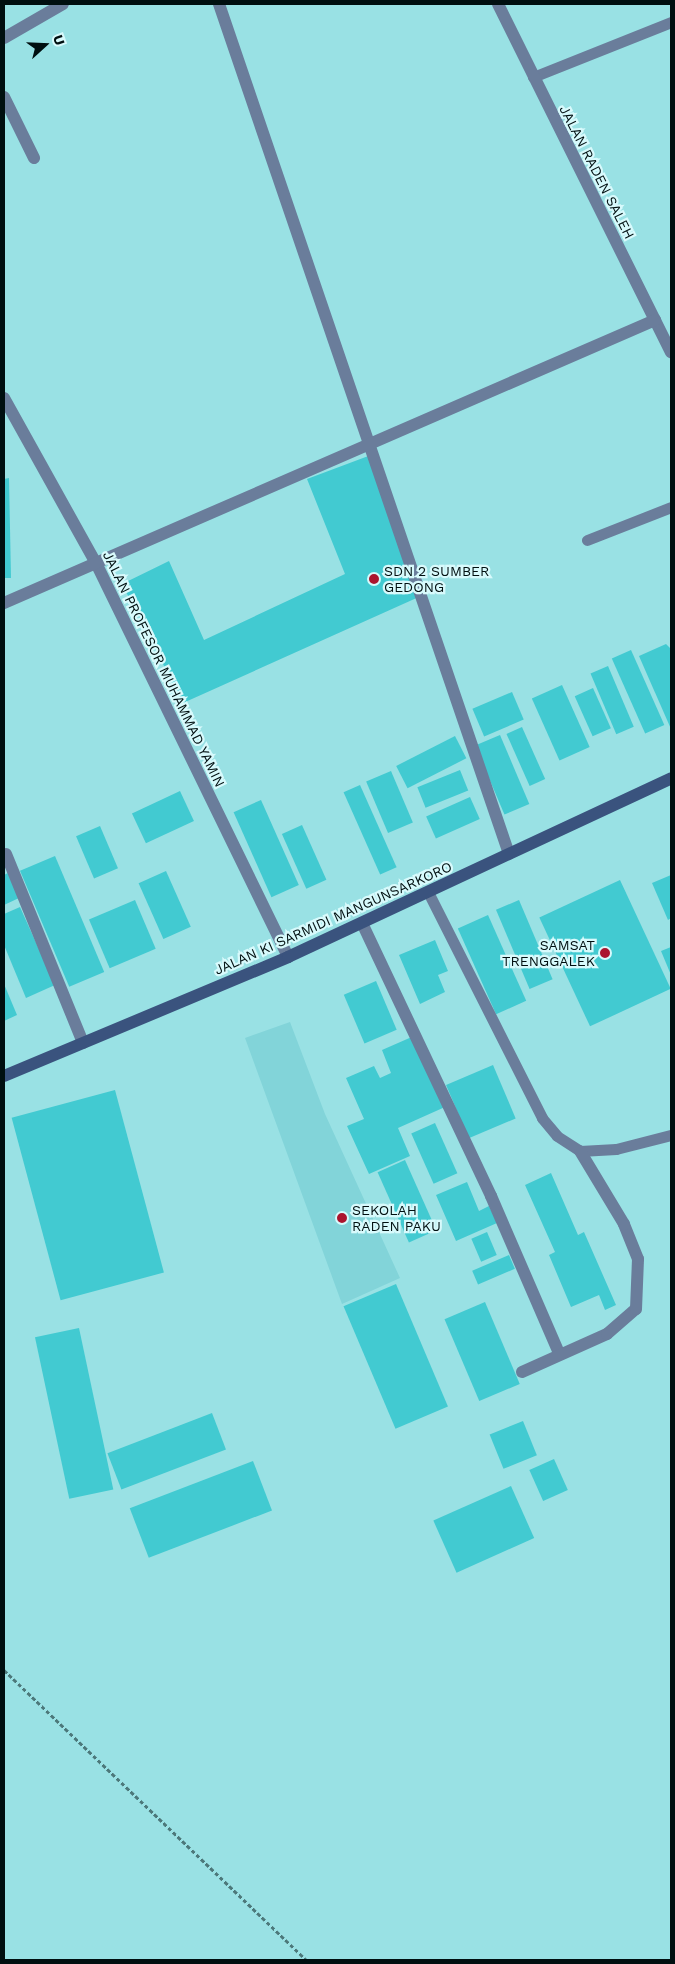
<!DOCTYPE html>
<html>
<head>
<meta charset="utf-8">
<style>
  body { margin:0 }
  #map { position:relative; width:675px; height:1964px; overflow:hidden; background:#99e1e4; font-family:"Work Sans",sans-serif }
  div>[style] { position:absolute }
  .built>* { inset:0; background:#82d4d9 }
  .building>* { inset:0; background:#42cad1; transform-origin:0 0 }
  .path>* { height:3px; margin-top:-1.5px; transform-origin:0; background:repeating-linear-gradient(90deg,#4c787a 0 4px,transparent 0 6.5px) }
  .service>* { height:11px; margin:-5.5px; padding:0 5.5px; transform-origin:5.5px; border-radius:5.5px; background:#6a7d9b }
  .minor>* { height:12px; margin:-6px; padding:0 6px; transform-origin:6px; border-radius:6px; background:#6a7d9b }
  .secondary>* { height:12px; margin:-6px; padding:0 6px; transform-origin:6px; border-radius:6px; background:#3a537e }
  .dots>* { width:14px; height:14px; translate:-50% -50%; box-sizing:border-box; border:2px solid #d8fafc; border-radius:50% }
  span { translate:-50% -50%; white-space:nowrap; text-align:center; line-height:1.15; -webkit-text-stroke:4.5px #d8fafc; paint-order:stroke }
  .street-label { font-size:14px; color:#000f10 }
  .poi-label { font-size:14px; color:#000f10 }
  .left { translate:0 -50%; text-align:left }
  .right { translate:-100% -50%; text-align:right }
  .frame { position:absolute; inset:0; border:5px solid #000f10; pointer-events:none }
  .north { position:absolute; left:20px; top:20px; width:50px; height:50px; -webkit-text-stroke:4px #d8fafc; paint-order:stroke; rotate:70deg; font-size:14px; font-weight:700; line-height:20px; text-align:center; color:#000f10 }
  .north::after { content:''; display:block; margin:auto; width:18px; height:22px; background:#000f10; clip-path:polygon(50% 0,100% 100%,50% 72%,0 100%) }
</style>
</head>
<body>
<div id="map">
  <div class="built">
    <div style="clip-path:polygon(290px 1022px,325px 1114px,400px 1278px,342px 1304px,245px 1038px)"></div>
  </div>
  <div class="building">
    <div style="clip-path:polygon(371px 455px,421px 596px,183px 703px,122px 584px,169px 561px,204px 640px,345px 574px,307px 479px)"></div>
    <div style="clip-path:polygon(9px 478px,11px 578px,4px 578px,4px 479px)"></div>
    <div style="clip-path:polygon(666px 644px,671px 649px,671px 729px,639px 656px)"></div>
    <div style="left:631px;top:650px;width:82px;height:21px;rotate:66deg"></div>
    <div style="left:608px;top:666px;width:66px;height:19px;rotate:67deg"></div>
    <div style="left:562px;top:685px;width:68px;height:33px;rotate:66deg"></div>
    <div style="left:593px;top:688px;width:44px;height:20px;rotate:66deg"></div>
    <div style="left:512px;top:692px;width:30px;height:43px;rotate:67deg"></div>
    <div style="left:522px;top:727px;width:57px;height:17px;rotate:66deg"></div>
    <div style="left:500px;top:735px;width:75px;height:27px;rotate:67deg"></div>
    <div style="left:455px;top:736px;width:25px;height:66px;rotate:63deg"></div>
    <div style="left:460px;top:770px;width:22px;height:46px;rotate:68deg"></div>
    <div style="left:391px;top:771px;width:56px;height:27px;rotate:67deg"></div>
    <div style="left:360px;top:785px;width:90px;height:18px;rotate:66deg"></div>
    <div style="left:180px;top:791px;width:33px;height:53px;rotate:65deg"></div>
    <div style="left:470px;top:797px;width:24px;height:48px;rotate:66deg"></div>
    <div style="left:261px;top:800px;width:93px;height:30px;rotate:66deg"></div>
    <div style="left:302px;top:825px;width:60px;height:22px;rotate:66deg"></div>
    <div style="left:100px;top:826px;width:46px;height:26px;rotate:67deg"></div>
    <div style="left:55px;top:856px;width:126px;height:38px;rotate:67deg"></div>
    <div style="left:166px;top:871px;width:61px;height:30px;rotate:66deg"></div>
    <div style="clip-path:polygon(8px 873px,19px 898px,4px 905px,4px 875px)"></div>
    <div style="clip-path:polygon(671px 875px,671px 918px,668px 920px,652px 883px)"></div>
    <div style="left:620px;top:880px;width:120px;height:89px;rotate:65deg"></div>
    <div style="left:135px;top:900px;width:53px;height:50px;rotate:67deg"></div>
    <div style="left:519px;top:900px;width:86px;height:25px;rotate:67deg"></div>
    <div style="clip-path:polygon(20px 907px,55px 985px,26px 998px,4px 945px,4px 914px)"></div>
    <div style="left:488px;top:915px;width:94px;height:33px;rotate:66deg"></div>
    <div style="clip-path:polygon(435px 940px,448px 971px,438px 975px,445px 992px,420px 1004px,399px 955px)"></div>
    <div style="clip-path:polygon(671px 947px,671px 975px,661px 951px)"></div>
    <div style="left:376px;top:981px;width:53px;height:35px;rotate:67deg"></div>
    <div style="clip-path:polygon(4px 984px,17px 1015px,4px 1021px)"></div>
    <div style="clip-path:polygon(414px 1036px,445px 1107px,398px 1128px,410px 1156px,369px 1174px,347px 1126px,364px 1119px,346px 1078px,374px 1066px,380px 1078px,391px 1073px,382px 1050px)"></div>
    <div style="left:493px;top:1065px;width:58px;height:51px;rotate:67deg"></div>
    <div style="left:115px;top:1090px;width:189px;height:107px;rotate:75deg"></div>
    <div style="left:435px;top:1123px;width:55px;height:26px;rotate:66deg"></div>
    <div style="left:405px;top:1160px;width:77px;height:30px;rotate:66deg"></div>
    <div style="clip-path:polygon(551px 1173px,578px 1235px,584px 1232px,616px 1305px,605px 1310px,599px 1295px,571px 1307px,549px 1255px,555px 1252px,525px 1185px)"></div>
    <div style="clip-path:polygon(467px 1182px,479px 1211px,489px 1206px,497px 1223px,456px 1241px,436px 1195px)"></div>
    <div style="left:487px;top:1232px;width:25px;height:17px;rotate:67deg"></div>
    <div style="left:509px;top:1255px;width:15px;height:40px;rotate:67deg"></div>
    <div style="left:396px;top:1284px;width:133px;height:57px;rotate:67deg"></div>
    <div style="left:485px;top:1302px;width:89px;height:44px;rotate:67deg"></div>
    <div style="left:79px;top:1328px;width:165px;height:45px;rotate:78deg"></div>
    <div style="left:212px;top:1413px;width:39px;height:112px;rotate:69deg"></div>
    <div style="left:523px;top:1421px;width:37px;height:36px;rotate:68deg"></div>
    <div style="left:554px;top:1459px;width:34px;height:27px;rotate:66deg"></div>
    <div style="left:253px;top:1461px;width:53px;height:132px;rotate:69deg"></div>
    <div style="left:511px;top:1486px;width:57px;height:85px;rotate:66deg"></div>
  </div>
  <div class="path">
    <div style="left:4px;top:1670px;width:419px;rotate:43.8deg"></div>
  </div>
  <div class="service">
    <div style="left:533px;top:77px;width:149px;rotate:-21.7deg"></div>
    <div style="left:587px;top:540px;width:90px;rotate:-21.4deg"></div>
    <div style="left:428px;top:892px;width:253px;rotate:63.2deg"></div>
    <div style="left:542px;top:1118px;width:23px;rotate:50deg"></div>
    <div style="left:557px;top:1136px;width:27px;rotate:33deg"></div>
    <div style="left:580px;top:1151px;width:36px;rotate:-3deg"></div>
    <div style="left:616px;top:1149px;width:57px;rotate:-14.3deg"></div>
  </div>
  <div class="minor">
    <div style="left:219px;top:4px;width:898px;rotate:71.16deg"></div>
    <div style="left:498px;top:4px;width:389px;rotate:63.6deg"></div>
    <div style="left:4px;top:38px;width:68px;rotate:-30deg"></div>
    <div style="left:4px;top:97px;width:68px;rotate:63.8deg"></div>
    <div style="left:4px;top:398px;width:189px;rotate:60.9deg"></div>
    <div style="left:96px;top:563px;width:438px;rotate:64deg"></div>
    <div style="left:4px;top:603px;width:710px;rotate:-23.5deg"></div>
    <div style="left:6px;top:854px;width:204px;rotate:67.8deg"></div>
    <div style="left:362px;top:923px;width:302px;rotate:64.7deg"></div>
    <div style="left:491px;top:1196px;width:171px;rotate:66.6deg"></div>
    <div style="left:522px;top:1372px;width:93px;rotate:-24.1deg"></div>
    <div style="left:607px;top:1334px;width:38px;rotate:-41deg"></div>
    <div style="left:636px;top:1309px;width:50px;rotate:-87.7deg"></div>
    <div style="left:638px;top:1259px;width:38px;rotate:-112deg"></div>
    <div style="left:624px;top:1224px;width:85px;rotate:-121.1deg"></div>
  </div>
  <div class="secondary">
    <div style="left:4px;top:1076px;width:308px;rotate:-22.7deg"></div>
    <div style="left:288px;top:957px;width:423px;rotate:-25deg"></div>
  </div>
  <div class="dots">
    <div style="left:374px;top:579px;background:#ab142e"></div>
    <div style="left:605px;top:953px;background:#ab142e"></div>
    <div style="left:342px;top:1218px;background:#ab142e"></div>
  </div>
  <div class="street-label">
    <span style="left:597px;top:172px;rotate:63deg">JALAN RADEN SALEH</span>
    <span style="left:164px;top:669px;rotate:64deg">JALAN PROFESOR MUHAMMAD YAMIN</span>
    <span style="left:333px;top:918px;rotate:-24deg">JALAN KI SARMIDI MANGUNSARKORO</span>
  </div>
  <div class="poi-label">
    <span class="left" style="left:384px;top:579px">SDN 2 SUMBER<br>GEDONG</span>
    <span class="right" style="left:595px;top:953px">SAMSAT<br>TRENGGALEK</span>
    <span class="left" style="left:352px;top:1218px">SEKOLAH<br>RADEN PAKU</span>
  </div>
  <div class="frame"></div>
  <div class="north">U</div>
</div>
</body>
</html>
